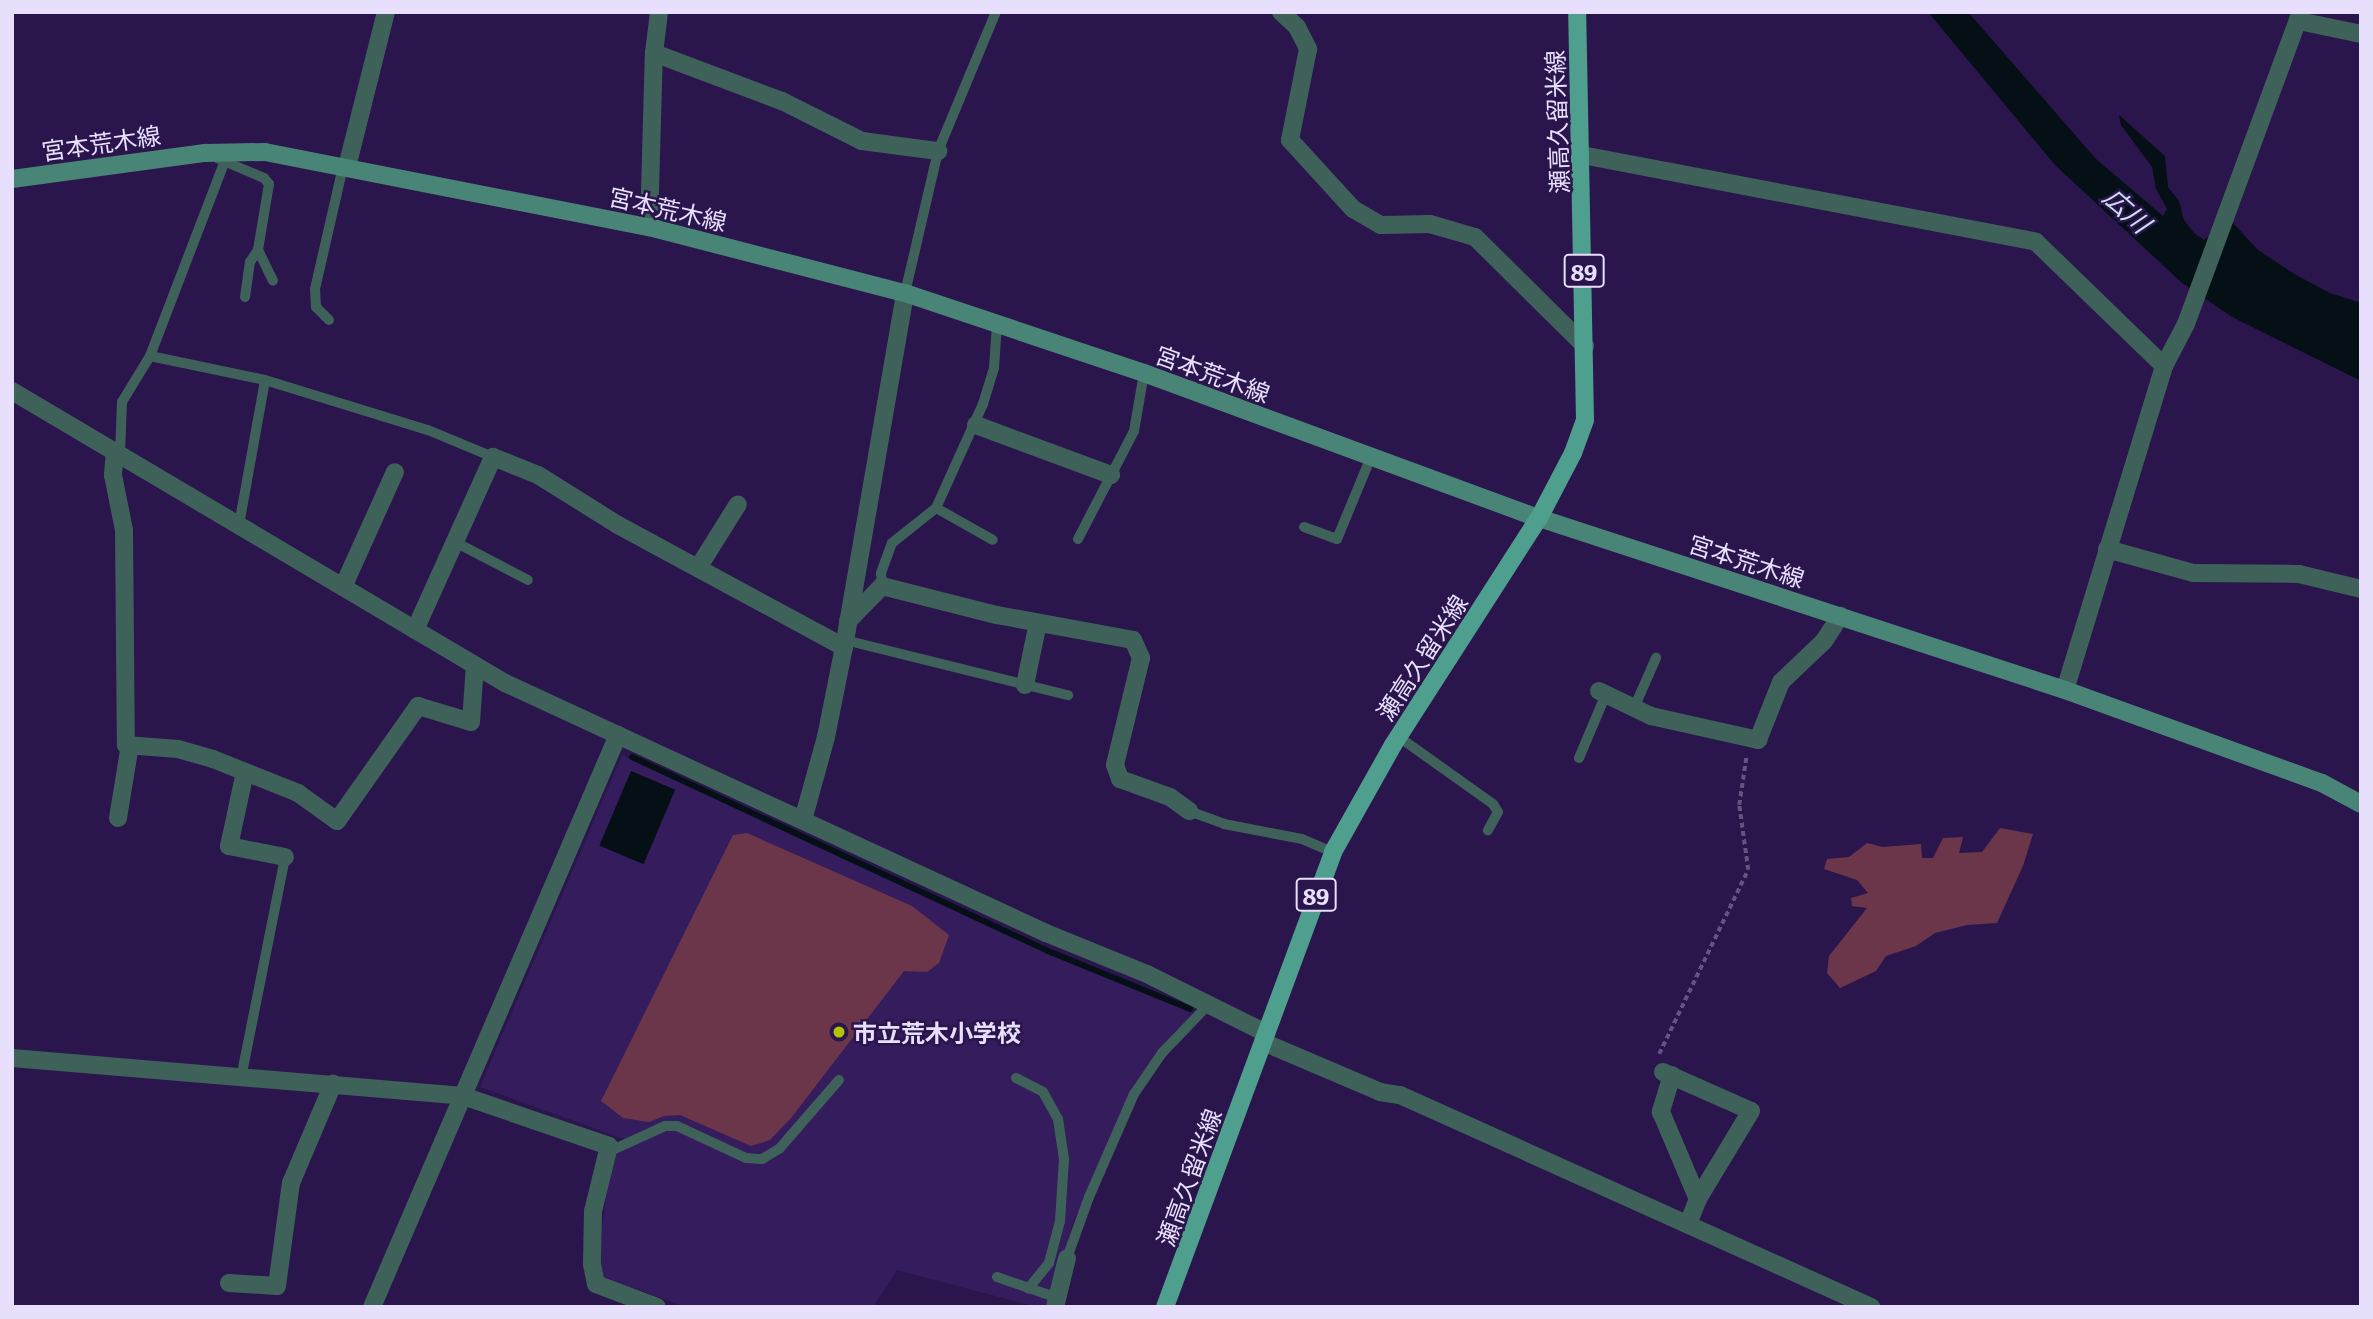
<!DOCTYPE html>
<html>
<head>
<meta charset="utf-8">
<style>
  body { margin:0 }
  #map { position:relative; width:2373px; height:1319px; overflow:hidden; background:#2b154d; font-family:Literata,"Noto Sans JP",serif }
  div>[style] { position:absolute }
  .built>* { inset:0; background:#351c5c }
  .green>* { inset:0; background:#6b364a }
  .water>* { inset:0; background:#040f16; transform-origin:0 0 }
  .stream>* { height:6px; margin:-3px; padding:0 3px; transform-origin:3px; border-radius:3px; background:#040f16 }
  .path>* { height:3.5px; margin-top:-1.75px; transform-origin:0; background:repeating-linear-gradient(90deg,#655483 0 5px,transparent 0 8.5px) }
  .service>* { height:10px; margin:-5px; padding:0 5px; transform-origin:5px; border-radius:5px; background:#3e6259 }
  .minor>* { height:18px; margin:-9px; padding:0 9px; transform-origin:9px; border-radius:9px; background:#3e6259 }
  .secondary>* { height:18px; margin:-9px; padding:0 9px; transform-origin:9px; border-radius:9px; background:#488577 }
  .primary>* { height:18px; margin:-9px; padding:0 9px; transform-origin:9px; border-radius:9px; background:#4f9f8e }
  .dots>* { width:19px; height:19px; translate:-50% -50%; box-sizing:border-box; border:4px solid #2b154d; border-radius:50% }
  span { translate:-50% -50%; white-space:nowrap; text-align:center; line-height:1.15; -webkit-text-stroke:5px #2b154d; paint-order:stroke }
  .shield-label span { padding:2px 5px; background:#2b154d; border:2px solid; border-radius:5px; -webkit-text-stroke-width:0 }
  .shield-label { font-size:23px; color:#e7dffc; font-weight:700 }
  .street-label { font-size:24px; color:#e7dffc }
  .poi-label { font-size:24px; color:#e7dffc; font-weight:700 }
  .left { translate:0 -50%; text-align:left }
  .water-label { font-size:26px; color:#cde2f0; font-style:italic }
  .frame { position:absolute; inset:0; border:14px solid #e7dffc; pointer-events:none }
</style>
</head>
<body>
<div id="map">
  <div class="built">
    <div style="clip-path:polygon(622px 755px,1039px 950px,1193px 1013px,1157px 1051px,1130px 1091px,1072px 1226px,1051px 1307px,1037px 1307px,897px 1270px,873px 1307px,685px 1307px,602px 1276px,602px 1229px,606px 1196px,613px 1162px,624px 1139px,480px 1087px)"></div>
  </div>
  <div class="green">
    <div style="clip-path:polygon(2000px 828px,2033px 834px,2023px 866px,1997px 923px,1967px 925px,1935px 933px,1916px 946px,1886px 956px,1876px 971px,1840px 988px,1827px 973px,1829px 956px,1867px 908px,1852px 906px,1851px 898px,1868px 893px,1857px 880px,1824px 869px,1827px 859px,1849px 857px,1867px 843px,1883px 847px,1921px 844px,1922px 858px,1933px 858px,1943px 838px,1963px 837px,1959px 853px,1982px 852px)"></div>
    <div style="clip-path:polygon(747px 833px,912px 906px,949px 935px,939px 963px,927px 972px,904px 971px,791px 1118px,770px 1140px,751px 1146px,680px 1115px,664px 1116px,649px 1122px,623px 1118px,601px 1101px,733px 835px)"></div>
  </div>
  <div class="water">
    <div style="clip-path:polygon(1928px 12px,1968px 12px,2096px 159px,2163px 216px,2167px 209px,2156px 189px,2152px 167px,2121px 125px,2119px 115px,2165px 156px,2168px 187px,2179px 201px,2184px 220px,2194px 233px,2204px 240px,2233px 223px,2258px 250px,2296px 275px,2330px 293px,2361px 303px,2361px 381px,2232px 317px,2181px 282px,2055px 165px)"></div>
    <div style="left:631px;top:771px;width:48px;height:81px;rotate:23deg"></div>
  </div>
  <div class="stream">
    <div style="left:632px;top:757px;width:464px;rotate:25deg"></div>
    <div style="left:1053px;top:953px;width:148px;rotate:22.2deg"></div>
  </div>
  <div class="path">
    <div style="left:1659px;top:1054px;width:204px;rotate:-64.2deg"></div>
    <div style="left:1748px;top:870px;width:66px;rotate:-97.9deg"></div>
    <div style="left:1739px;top:805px;width:48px;rotate:-81.5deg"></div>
  </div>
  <div class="service">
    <div style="left:219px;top:159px;width:49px;rotate:22.9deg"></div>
    <div style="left:264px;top:178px;width:8px;rotate:50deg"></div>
    <div style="left:269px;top:184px;width:67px;rotate:99.5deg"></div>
    <div style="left:258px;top:250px;width:34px;rotate:64deg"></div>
    <div style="left:905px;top:293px;width:146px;rotate:-76.9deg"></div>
    <div style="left:938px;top:151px;width:151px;rotate:-67.4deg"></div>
    <div style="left:245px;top:297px;width:35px;rotate:-82deg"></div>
    <div style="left:250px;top:262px;width:14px;rotate:-56deg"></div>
    <div style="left:329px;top:320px;width:18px;rotate:-135deg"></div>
    <div style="left:316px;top:307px;width:18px;rotate:-93deg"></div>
    <div style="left:315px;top:289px;width:125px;rotate:-77.1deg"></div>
    <div style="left:150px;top:356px;width:117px;rotate:11.8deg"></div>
    <div style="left:265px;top:380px;width:170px;rotate:17.1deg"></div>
    <div style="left:428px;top:430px;width:70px;rotate:22.6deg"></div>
    <div style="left:120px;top:454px;width:52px;rotate:-87.8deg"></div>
    <div style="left:122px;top:402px;width:54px;rotate:-58.7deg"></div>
    <div style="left:150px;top:356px;width:209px;rotate:-69deg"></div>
    <div style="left:225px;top:161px;width:11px;rotate:-49deg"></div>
    <div style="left:936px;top:508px;width:114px;rotate:-65.7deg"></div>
    <div style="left:983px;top:404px;width:38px;rotate:-73deg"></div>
    <div style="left:994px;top:368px;width:44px;rotate:-86.1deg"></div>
    <div style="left:239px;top:525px;width:147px;rotate:-79.8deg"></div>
    <div style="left:1304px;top:527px;width:35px;rotate:20deg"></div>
    <div style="left:1337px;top:539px;width:89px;rotate:-67.5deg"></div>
    <div style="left:1078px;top:539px;width:122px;rotate:-62.6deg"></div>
    <div style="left:1134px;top:431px;width:59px;rotate:-80.2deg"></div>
    <div style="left:455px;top:542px;width:82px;rotate:27.5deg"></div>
    <div style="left:882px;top:586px;width:13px;rotate:-94deg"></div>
    <div style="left:881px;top:573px;width:32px;rotate:-70deg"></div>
    <div style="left:892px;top:543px;width:56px;rotate:-38.5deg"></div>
    <div style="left:936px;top:508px;width:65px;rotate:29.3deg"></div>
    <div style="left:845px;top:640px;width:230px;rotate:13.9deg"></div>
    <div style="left:1634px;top:708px;width:55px;rotate:-66.3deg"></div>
    <div style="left:1399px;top:737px;width:115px;rotate:35.5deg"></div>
    <div style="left:1493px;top:804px;width:9px;rotate:58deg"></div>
    <div style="left:1498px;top:812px;width:21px;rotate:119deg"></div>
    <div style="left:1579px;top:758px;width:69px;rotate:-67.1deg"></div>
    <div style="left:1189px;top:811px;width:37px;rotate:20deg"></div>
    <div style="left:1224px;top:824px;width:79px;rotate:10.9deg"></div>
    <div style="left:1302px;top:839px;width:34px;rotate:23deg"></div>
    <div style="left:241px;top:1078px;width:225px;rotate:-78.7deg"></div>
    <div style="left:1016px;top:1078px;width:30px;rotate:27deg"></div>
    <div style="left:1043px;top:1092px;width:31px;rotate:61deg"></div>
    <div style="left:1058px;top:1119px;width:40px;rotate:81.5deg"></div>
    <div style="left:1064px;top:1159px;width:62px;rotate:93.7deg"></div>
    <div style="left:1060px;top:1221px;width:43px;rotate:104.7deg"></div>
    <div style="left:1049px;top:1263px;width:33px;rotate:129deg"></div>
    <div style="left:608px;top:1152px;width:63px;rotate:-24.5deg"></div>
    <div style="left:665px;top:1126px;width:12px"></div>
    <div style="left:677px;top:1126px;width:76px;rotate:24.9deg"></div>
    <div style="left:746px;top:1158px;width:16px;rotate:4deg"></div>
    <div style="left:762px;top:1159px;width:21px;rotate:-31deg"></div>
    <div style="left:780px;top:1148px;width:90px;rotate:-49.1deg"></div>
    <div style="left:1067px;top:1258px;width:65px;rotate:-70.2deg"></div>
    <div style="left:1089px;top:1197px;width:112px;rotate:-66.4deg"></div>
    <div style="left:1134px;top:1094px;width:50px;rotate:-55.7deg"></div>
    <div style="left:1162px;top:1053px;width:68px;rotate:-46.2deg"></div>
    <div style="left:997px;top:1277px;width:65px;rotate:19deg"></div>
  </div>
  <div class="minor">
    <div style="left:1281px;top:12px;width:22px;rotate:43deg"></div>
    <div style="left:1297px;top:27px;width:25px;rotate:63deg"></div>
    <div style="left:1308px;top:49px;width:93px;rotate:101.2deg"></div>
    <div style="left:1290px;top:140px;width:93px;rotate:47.6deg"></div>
    <div style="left:1353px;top:209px;width:32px;rotate:30deg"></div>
    <div style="left:1381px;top:225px;width:49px;rotate:-1.2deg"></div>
    <div style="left:1430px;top:224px;width:47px;rotate:16.1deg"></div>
    <div style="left:1475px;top:237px;width:155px;rotate:44.7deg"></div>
    <div style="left:2299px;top:21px;width:63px;rotate:11.8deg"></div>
    <div style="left:654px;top:53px;width:137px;rotate:20.6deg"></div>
    <div style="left:782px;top:101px;width:89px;rotate:26.6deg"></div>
    <div style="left:862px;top:141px;width:77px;rotate:7.5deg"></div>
    <div style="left:1582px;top:155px;width:462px;rotate:10.8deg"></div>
    <div style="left:2036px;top:242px;width:178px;rotate:44.1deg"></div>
    <div style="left:347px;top:167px;width:160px;rotate:-75.9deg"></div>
    <div style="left:649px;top:227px;width:174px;rotate:-88.4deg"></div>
    <div style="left:654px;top:53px;width:41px;rotate:-83deg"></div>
    <div style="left:12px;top:391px;width:573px;rotate:30.64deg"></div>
    <div style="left:505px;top:683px;width:596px;rotate:24.8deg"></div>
    <div style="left:1046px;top:933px;width:109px;rotate:22.1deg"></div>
    <div style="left:1147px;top:974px;width:133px;rotate:26.4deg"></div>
    <div style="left:976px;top:425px;width:144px;rotate:20.3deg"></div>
    <div style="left:115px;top:451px;width:24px;rotate:95deg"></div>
    <div style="left:113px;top:475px;width:56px;rotate:78.7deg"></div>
    <div style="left:124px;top:530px;width:215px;rotate:89.5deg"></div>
    <div style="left:126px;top:745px;width:52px;rotate:4.4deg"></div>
    <div style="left:178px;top:749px;width:36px;rotate:16deg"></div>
    <div style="left:213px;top:759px;width:92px;rotate:21.8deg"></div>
    <div style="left:298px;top:793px;width:48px;rotate:35.7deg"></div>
    <div style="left:337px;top:821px;width:141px;rotate:-54.8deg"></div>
    <div style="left:418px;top:706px;width:55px;rotate:16.8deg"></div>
    <div style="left:471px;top:722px;width:57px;rotate:-86deg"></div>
    <div style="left:2107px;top:549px;width:89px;rotate:15.6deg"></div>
    <div style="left:2193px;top:573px;width:106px;rotate:0.5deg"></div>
    <div style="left:2299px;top:574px;width:64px;rotate:13.6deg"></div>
    <div style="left:698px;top:568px;width:75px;rotate:-58deg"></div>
    <div style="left:343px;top:587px;width:126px;rotate:-65.7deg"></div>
    <div style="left:848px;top:621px;width:49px;rotate:-45.8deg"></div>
    <div style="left:882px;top:586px;width:119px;rotate:14.2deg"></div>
    <div style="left:997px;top:615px;width:138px;rotate:10.4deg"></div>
    <div style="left:1133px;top:640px;width:20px;rotate:66deg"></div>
    <div style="left:1141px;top:658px;width:110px;rotate:103.7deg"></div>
    <div style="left:1115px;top:765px;width:15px;rotate:70deg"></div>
    <div style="left:1120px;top:779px;width:53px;rotate:19.8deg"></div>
    <div style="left:1170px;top:797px;width:24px;rotate:36deg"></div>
    <div style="left:415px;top:630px;width:190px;rotate:-65.7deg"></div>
    <div style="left:493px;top:457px;width:48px;rotate:21.8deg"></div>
    <div style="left:538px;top:475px;width:94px;rotate:32deg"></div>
    <div style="left:618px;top:525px;width:257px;rotate:28.4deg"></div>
    <div style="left:1025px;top:685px;width:63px;rotate:-78.2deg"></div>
    <div style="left:2065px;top:690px;width:339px;rotate:-73deg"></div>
    <div style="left:2164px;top:366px;width:47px;rotate:-62.4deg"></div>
    <div style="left:2186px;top:324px;width:333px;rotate:-69.8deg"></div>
    <div style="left:1599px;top:691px;width:58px;rotate:25.7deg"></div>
    <div style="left:1651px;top:716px;width:110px;rotate:12.6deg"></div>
    <div style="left:1758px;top:740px;width:62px;rotate:-68.4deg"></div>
    <div style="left:1781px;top:682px;width:59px;rotate:-43.6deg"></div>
    <div style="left:1824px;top:641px;width:30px;rotate:-57deg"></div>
    <div style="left:245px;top:772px;width:76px;rotate:102.2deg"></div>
    <div style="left:229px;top:846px;width:57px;rotate:11.1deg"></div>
    <div style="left:118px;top:818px;width:74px;rotate:-80.7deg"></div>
    <div style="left:803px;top:820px;width:86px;rotate:-74.5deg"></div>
    <div style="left:826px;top:737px;width:92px;rotate:-78.7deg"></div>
    <div style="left:844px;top:647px;width:359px;rotate:-80.2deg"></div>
    <div style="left:1263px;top:1042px;width:127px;rotate:23.1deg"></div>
    <div style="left:1380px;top:1092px;width:20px;rotate:9deg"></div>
    <div style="left:1400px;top:1095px;width:517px;rotate:24.23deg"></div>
    <div style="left:12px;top:1058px;width:453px;rotate:4.8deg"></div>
    <div style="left:463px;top:1096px;width:154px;rotate:18.9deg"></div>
    <div style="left:609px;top:1146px;width:67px;rotate:103.8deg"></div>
    <div style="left:593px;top:1211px;width:53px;rotate:91.1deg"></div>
    <div style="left:592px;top:1264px;width:20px;rotate:79deg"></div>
    <div style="left:596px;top:1284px;width:65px;rotate:20.7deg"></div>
    <div style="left:1663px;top:1072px;width:96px;rotate:23.9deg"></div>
    <div style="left:1751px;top:1111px;width:103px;rotate:121.1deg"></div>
    <div style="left:1698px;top:1199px;width:27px;rotate:112deg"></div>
    <div style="left:1672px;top:1075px;width:39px;rotate:107deg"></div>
    <div style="left:1661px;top:1112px;width:95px;rotate:67deg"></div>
    <div style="left:229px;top:1283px;width:48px;rotate:3.6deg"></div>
    <div style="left:277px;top:1286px;width:104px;rotate:-82.3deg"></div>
    <div style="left:291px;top:1183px;width:108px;rotate:-67deg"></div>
    <div style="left:372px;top:1307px;width:623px;rotate:-66.73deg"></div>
    <div style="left:1055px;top:1307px;width:50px;rotate:-76.2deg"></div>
  </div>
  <div class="secondary">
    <div style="left:12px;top:179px;width:195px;rotate:-7.7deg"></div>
    <div style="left:205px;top:153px;width:60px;rotate:-1deg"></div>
    <div style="left:265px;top:152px;width:391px;rotate:11.1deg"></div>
    <div style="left:649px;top:227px;width:264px;rotate:14.5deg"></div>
    <div style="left:905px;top:293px;width:252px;rotate:18.5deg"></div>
    <div style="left:1144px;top:373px;width:421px;rotate:20.2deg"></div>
    <div style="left:1539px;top:518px;width:553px;rotate:18.11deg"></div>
    <div style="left:2065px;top:690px;width:273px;rotate:19.9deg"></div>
    <div style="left:2322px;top:783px;width:44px;rotate:28.3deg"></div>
  </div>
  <div class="primary">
    <div style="left:1165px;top:1307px;width:485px;rotate:-69.7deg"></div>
    <div style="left:1333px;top:852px;width:123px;rotate:-60.7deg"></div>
    <div style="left:1393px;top:745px;width:270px;rotate:-57.3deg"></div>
    <div style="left:1539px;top:518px;width:73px;rotate:-62.4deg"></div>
    <div style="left:1573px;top:453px;width:35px;rotate:-70deg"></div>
    <div style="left:1585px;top:420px;width:408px;rotate:-91.1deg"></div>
  </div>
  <div class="dots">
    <div style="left:839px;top:1032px;background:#b0c502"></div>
  </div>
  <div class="shield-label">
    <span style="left:1584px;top:271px">89</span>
    <span style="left:1316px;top:895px">89</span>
  </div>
  <div class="street-label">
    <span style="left:1556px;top:122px;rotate:-92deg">瀬高久留米線</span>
    <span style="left:101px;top:142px;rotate:-8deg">宮本荒木線</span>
    <span style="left:668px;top:208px;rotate:13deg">宮本荒木線</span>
    <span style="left:1213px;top:373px;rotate:20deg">宮本荒木線</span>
    <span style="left:1747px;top:560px;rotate:18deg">宮本荒木線</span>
    <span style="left:1421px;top:657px;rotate:-57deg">瀬高久留米線</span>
    <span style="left:1188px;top:1177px;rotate:-70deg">瀬高久留米線</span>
  </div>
  <div class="poi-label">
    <span class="left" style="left:853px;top:1032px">市立荒木小学校</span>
  </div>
  <div class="water-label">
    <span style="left:2128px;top:209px;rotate:42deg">広川</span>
  </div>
  <div class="frame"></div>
</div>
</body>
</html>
